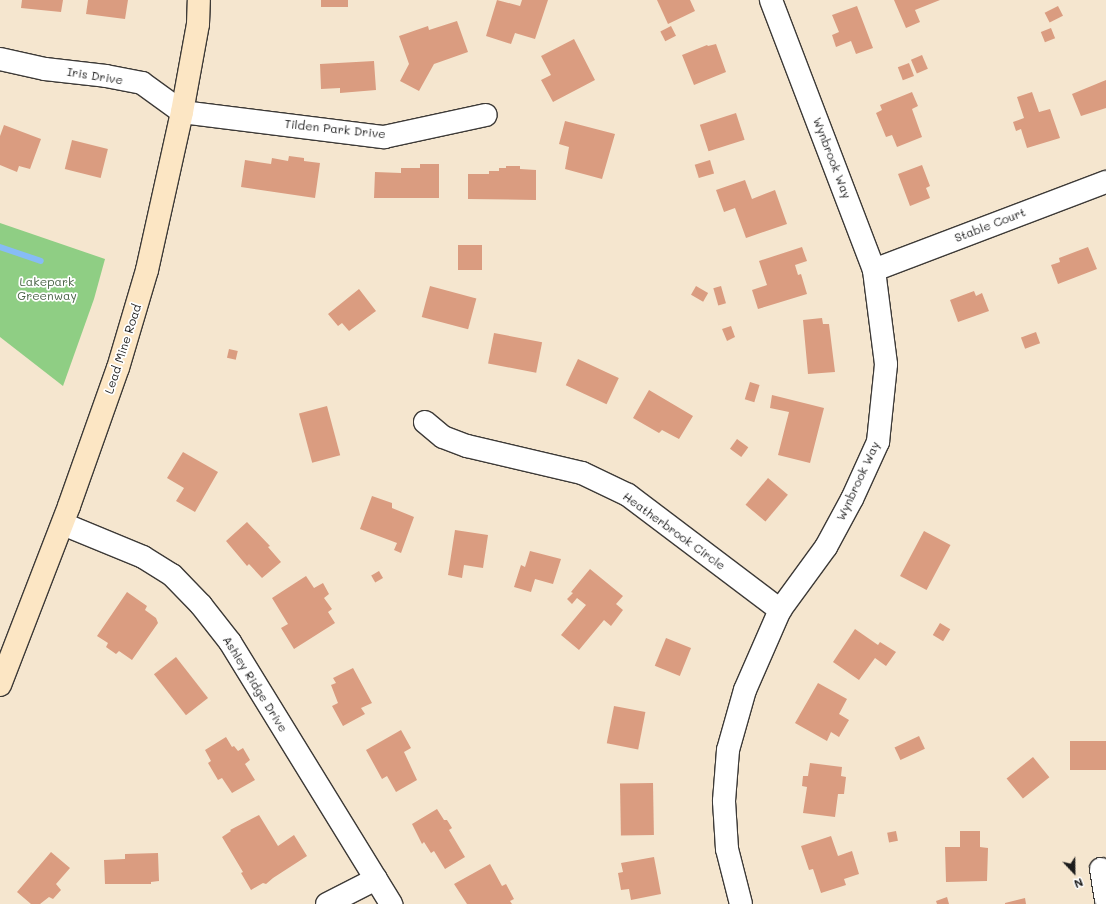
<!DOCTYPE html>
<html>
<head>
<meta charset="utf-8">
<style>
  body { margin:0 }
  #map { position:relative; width:1106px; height:904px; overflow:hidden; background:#f5e6cf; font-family:Mali,sans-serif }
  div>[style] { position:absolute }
  .green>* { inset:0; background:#8fce84 }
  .stream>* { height:6px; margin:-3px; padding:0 3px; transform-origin:3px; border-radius:3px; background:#87bcf5 }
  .building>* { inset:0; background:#da9c80; transform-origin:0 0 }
  .roads { filter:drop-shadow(1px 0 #3d3a37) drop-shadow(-1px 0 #3d3a37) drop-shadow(0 1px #3d3a37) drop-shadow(0 -1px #3d3a37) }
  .minor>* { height:22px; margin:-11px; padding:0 11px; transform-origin:11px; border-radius:11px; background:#fff }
  .secondary>* { height:22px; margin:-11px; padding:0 11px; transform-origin:11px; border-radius:11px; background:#fce6c4 }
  span { translate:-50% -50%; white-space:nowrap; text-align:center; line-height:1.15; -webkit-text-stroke:3.5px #fff; paint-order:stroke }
  .street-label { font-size:12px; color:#1c1c1c }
  .park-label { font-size:12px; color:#4a6346 }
  .north { position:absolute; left:1054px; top:852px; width:40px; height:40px; -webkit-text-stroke:3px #fff; paint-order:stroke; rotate:158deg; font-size:11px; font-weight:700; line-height:16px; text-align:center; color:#1c1c1c }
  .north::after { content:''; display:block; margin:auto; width:14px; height:18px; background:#1c1c1c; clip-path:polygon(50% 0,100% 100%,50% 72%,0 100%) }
</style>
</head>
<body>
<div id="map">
  <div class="green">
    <div style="clip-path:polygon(0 223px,105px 259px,94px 299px,63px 386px,0 337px)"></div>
  </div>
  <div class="stream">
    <div style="left:0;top:247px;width:43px;rotate:18.9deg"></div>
  </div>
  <div class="building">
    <div style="clip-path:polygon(22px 0,63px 0,61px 12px,21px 8px)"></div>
    <div style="clip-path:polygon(88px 0,128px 0,125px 19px,86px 14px)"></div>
    <div style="left:321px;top:0;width:27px;height:7px"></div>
    <div style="clip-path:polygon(497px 0,520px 6px,522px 0,548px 0,535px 39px,515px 33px,511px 44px,486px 36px)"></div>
    <div style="clip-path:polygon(657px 0,690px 0,695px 11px,668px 24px)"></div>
    <div style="clip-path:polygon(894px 0,940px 0,915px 10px,920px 22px,906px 28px)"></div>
    <div style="clip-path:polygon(857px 6px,873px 48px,856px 54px,851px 41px,836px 47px,832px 35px,839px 32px,832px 15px)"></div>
    <div style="left:1058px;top:6px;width:11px;height:15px;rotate:63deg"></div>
    <div style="clip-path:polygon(457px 21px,468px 52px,434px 64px,419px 91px,400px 81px,409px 64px,399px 36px,428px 26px,429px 30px)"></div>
    <div style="left:671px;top:26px;width:11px;height:12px;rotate:63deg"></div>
    <div style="left:1051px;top:28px;width:11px;height:11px;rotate:68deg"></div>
    <div style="clip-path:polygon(574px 39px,595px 80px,553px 102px,541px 80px,551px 75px,541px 56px)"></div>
    <div style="clip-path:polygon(716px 44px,726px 72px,694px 85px,682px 55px,707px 45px,708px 46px)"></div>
    <div style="left:922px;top:55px;width:15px;height:12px;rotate:67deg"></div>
    <div style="clip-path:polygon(374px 61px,376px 90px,340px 93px,340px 88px,321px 89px,320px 64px)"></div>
    <div style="left:909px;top:63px;width:14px;height:12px;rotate:69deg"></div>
    <div style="clip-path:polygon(1106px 80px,1106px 108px,1081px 116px,1072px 94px)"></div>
    <div style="clip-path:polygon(912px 92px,918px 106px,912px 109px,922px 137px,897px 147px,892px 135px,886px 137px,876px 113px,882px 110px,880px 105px)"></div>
    <div style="clip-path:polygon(1032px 92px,1039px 112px,1050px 109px,1060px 138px,1027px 148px,1021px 129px,1016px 131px,1013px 122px,1024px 118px,1017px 97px)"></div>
    <div style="left:736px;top:113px;width:28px;height:38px;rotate:72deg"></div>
    <div style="clip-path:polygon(565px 121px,615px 134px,602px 179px,565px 169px,569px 147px,559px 144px)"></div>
    <div style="clip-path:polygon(4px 125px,41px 139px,30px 169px,19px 166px,17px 172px,0 165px,0 136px)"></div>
    <div style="left:72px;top:140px;width:37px;height:30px;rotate:14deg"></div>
    <div style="clip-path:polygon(289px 156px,304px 158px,304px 161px,320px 163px,315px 198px,241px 187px,245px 160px,271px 164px,272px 158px,288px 161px)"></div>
    <div style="left:710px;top:160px;width:14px;height:16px;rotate:73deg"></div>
    <div style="clip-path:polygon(420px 164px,439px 164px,439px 198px,374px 198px,375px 172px,401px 173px,401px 168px,420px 168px)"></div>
    <div style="clip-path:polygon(922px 165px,930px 186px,926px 188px,930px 198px,910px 206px,898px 174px)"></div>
    <div style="clip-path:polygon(506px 166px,520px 166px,520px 169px,536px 170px,536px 200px,468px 199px,468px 174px,489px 174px,489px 171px,499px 171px,499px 168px,506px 168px)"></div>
    <div style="clip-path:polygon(745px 180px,752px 199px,775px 190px,787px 224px,746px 238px,735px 208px,724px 212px,716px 190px)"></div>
    <div style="left:458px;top:245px;width:24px;height:25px"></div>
    <div style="clip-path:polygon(802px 247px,807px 261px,795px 265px,798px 275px,801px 274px,807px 294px,758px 309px,752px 290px,767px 285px,759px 261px)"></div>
    <div style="clip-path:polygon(1088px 247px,1097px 269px,1058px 284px,1051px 265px,1060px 262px,1059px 258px)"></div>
    <div style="left:430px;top:286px;width:48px;height:32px;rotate:15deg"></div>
    <div style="left:696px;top:286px;width:14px;height:10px;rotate:30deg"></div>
    <div style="left:721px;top:286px;width:18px;height:8px;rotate:74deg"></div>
    <div style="clip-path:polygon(359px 289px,376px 311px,349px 331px,342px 323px,338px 326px,328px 314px)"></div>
    <div style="clip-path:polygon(974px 291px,976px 296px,982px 293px,989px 311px,958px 322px,950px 300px)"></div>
    <div style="clip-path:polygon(822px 318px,823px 324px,829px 324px,835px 372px,808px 374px,803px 320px)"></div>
    <div style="clip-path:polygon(731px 326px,735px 337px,727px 341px,722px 329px)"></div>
    <div style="left:1036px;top:332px;width:12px;height:16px;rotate:70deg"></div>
    <div style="left:494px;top:333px;width:49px;height:31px;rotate:11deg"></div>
    <div style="left:229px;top:349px;width:9px;height:9px;rotate:13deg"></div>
    <div style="left:578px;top:359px;width:45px;height:29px;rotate:25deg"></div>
    <div style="left:750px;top:382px;width:10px;height:18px;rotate:17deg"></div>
    <div style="clip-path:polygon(649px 390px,693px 416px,679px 439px,662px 430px,659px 433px,633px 418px)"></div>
    <div style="clip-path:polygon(772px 395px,824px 408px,810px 463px,778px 455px,789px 412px,770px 408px)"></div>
    <div style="left:327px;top:406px;width:51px;height:29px;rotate:75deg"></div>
    <div style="left:737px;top:439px;width:14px;height:12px;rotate:36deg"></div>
    <div style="clip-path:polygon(183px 452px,218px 472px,195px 512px,176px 501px,184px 488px,167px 478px)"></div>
    <div style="left:768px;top:478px;width:26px;height:35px;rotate:40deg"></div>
    <div style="clip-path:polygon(372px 496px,392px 503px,392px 508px,414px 517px,401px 553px,394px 550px,397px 543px,360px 529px)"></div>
    <div style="clip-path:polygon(247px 522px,270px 546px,268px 547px,281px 562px,262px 578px,249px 564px,247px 566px,226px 541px)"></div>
    <div style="clip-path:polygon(455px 530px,488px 535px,483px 568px,464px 565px,462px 578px,448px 575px)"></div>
    <div style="left:924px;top:531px;width:30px;height:51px;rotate:28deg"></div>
    <div style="clip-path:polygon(530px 551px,561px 559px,553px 584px,535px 579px,531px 592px,514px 587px,521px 565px,525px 567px)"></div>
    <div style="clip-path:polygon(590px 569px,623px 596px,616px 604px,623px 610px,611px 626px,604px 620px,579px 650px,561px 635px,586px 605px,577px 598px,572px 604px,567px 599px,573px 593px,571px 592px)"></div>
    <div style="left:379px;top:571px;width:8px;height:9px;rotate:60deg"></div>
    <div style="clip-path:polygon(306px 576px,314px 588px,323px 583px,329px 594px,324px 598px,332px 609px,328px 612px,335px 623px,294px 649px,281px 628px,288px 624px,272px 598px)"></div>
    <div style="clip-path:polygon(127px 592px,147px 606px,145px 610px,156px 618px,158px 623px,132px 660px,119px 651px,116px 654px,106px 647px,108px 643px,97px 636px)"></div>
    <div style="left:940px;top:623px;width:12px;height:14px;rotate:31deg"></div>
    <div style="clip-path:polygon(855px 629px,878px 645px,880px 642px,896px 652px,886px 666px,875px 658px,859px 680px,833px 662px)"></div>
    <div style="left:666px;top:638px;width:27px;height:30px;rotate:22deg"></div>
    <div style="left:176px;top:657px;width:52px;height:28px;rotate:52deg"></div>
    <div style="clip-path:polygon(353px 668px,372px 703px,361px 708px,365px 714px,343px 726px,332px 706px,338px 703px,331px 685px,336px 683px,333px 678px)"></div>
    <div style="clip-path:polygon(818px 683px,847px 699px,839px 714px,849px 720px,839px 737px,831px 732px,827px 741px,795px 723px)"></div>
    <div style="left:614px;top:706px;width:32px;height:38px;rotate:11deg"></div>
    <div style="clip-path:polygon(401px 730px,411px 748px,404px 752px,417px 780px,396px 792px,387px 776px,382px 779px,366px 750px)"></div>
    <div style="left:919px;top:736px;width:14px;height:27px;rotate:65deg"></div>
    <div style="clip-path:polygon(226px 737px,232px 747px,234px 746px,238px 751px,243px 748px,250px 760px,245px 764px,255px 780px,232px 793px,222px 778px,218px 780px,208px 763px,211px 761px,205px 750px)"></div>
    <div style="left:1106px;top:741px;width:29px;height:36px;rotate:90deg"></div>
    <div style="left:1033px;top:757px;width:26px;height:34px;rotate:51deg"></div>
    <div style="clip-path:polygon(810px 763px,842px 767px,841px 776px,846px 777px,844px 794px,838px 794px,835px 817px,803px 813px,807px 787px,802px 786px,803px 776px,808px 776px)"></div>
    <div style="left:653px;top:783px;width:52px;height:33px;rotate:89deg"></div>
    <div style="clip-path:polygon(437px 809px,444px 820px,447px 820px,452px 828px,449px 830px,465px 857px,445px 869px,434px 851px,431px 853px,424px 842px,422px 844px,412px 824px)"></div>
    <div style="clip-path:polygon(259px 815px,278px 846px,294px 835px,307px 856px,273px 878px,266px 884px,263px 883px,251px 890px,241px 873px,243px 872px,222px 837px,231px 831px,230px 830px)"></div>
    <div style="left:896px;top:831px;width:10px;height:9px;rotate:79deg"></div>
    <div style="clip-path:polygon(960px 831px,980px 831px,980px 847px,988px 848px,987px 881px,946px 882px,945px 847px,960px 847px)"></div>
    <div style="clip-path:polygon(831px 836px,838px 856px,852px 851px,859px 874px,844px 879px,846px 885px,821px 893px,813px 869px,809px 870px,801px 846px)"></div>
    <div style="clip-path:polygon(51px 852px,70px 868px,56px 884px,61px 890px,53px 899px,49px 897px,40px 904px,31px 904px,17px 892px)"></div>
    <div style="clip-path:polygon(158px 853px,159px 881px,151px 882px,151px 884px,105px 884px,104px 860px,125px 859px,125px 854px)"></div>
    <div style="clip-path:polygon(654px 857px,661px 894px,631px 900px,629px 889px,621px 890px,618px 873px,623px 872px,621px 863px)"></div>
    <div style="clip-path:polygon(490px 864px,502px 886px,506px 884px,514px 899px,510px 901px,512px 904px,467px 904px,454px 884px)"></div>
    <div style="clip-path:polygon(947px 897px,949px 904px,937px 904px,936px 901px)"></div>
    <div style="clip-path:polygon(1025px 898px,1026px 904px,1005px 904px,1005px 903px)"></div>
  </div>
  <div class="roads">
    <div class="minor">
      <div style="left:0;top:59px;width:46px;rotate:12.5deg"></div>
      <div style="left:45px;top:69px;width:61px;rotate:6.5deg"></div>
      <div style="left:106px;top:76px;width:37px;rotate:11deg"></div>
      <div style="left:142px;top:83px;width:49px;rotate:35.9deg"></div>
      <div style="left:182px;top:112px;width:204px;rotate:7.1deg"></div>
      <div style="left:384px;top:137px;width:104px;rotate:-12.2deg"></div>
      <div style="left:874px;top:270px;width:248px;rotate:-20.8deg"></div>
      <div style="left:425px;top:422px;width:23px;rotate:40deg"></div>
      <div style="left:443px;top:437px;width:26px;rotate:21deg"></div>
      <div style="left:467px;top:446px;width:118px;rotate:13.2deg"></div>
      <div style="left:582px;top:473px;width:51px;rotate:25.6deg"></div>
      <div style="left:628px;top:495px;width:191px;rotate:37.1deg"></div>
      <div style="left:63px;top:524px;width:87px;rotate:22.4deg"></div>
      <div style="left:143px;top:557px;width:34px;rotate:32deg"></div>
      <div style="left:172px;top:575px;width:42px;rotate:46deg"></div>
      <div style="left:201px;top:605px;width:47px;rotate:51.9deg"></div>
      <div style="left:230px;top:642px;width:308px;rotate:58.4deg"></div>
      <div style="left:1101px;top:869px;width:30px;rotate:81deg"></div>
      <div style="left:327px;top:904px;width:55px;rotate:-27deg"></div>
      <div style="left:741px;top:904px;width:57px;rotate:-104.3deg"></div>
      <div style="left:727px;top:849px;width:48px;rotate:-93.6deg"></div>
      <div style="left:724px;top:801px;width:51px;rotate:-85.5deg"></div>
      <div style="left:728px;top:750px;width:62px;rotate:-74.2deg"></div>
      <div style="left:745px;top:690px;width:87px;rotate:-66.4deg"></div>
      <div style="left:780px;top:610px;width:78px;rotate:-53.9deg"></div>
      <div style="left:826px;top:547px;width:55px;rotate:-61.6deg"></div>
      <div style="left:852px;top:499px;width:63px;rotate:-65.5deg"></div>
      <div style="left:878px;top:442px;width:78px;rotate:-84.1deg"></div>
      <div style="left:886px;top:364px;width:95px;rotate:-97.3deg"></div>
      <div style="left:874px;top:270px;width:289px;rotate:-110.9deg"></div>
    </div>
    <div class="secondary">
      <div style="left:0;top:685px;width:192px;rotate:-68.9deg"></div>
      <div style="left:69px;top:506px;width:146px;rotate:-70.5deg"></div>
      <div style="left:118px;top:368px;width:102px;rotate:-73.5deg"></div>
      <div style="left:147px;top:270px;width:162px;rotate:-77.5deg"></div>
      <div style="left:182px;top:112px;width:89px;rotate:-79.7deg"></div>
      <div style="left:198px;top:24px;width:24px;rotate:-88deg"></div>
    </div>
  </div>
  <div class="street-label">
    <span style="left:95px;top:76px;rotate:9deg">Iris Drive</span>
    <span style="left:335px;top:129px;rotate:6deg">Tilden Park Drive</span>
    <span style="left:832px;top:158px;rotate:69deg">Wynbrook Way</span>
    <span style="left:990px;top:225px;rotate:-21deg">Stable Court</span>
    <span style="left:123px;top:349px;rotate:-72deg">Lead Mine Road</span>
    <span style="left:858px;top:481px;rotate:-65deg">Wynbrook Way</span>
    <span style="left:674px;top:531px;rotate:36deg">Heatherbrook Circle</span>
    <span style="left:255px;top:684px;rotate:58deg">Ashley Ridge Drive</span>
  </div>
  <div class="park-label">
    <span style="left:47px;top:289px">Lakepark<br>Greenway</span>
  </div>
  <div class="north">N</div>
</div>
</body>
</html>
